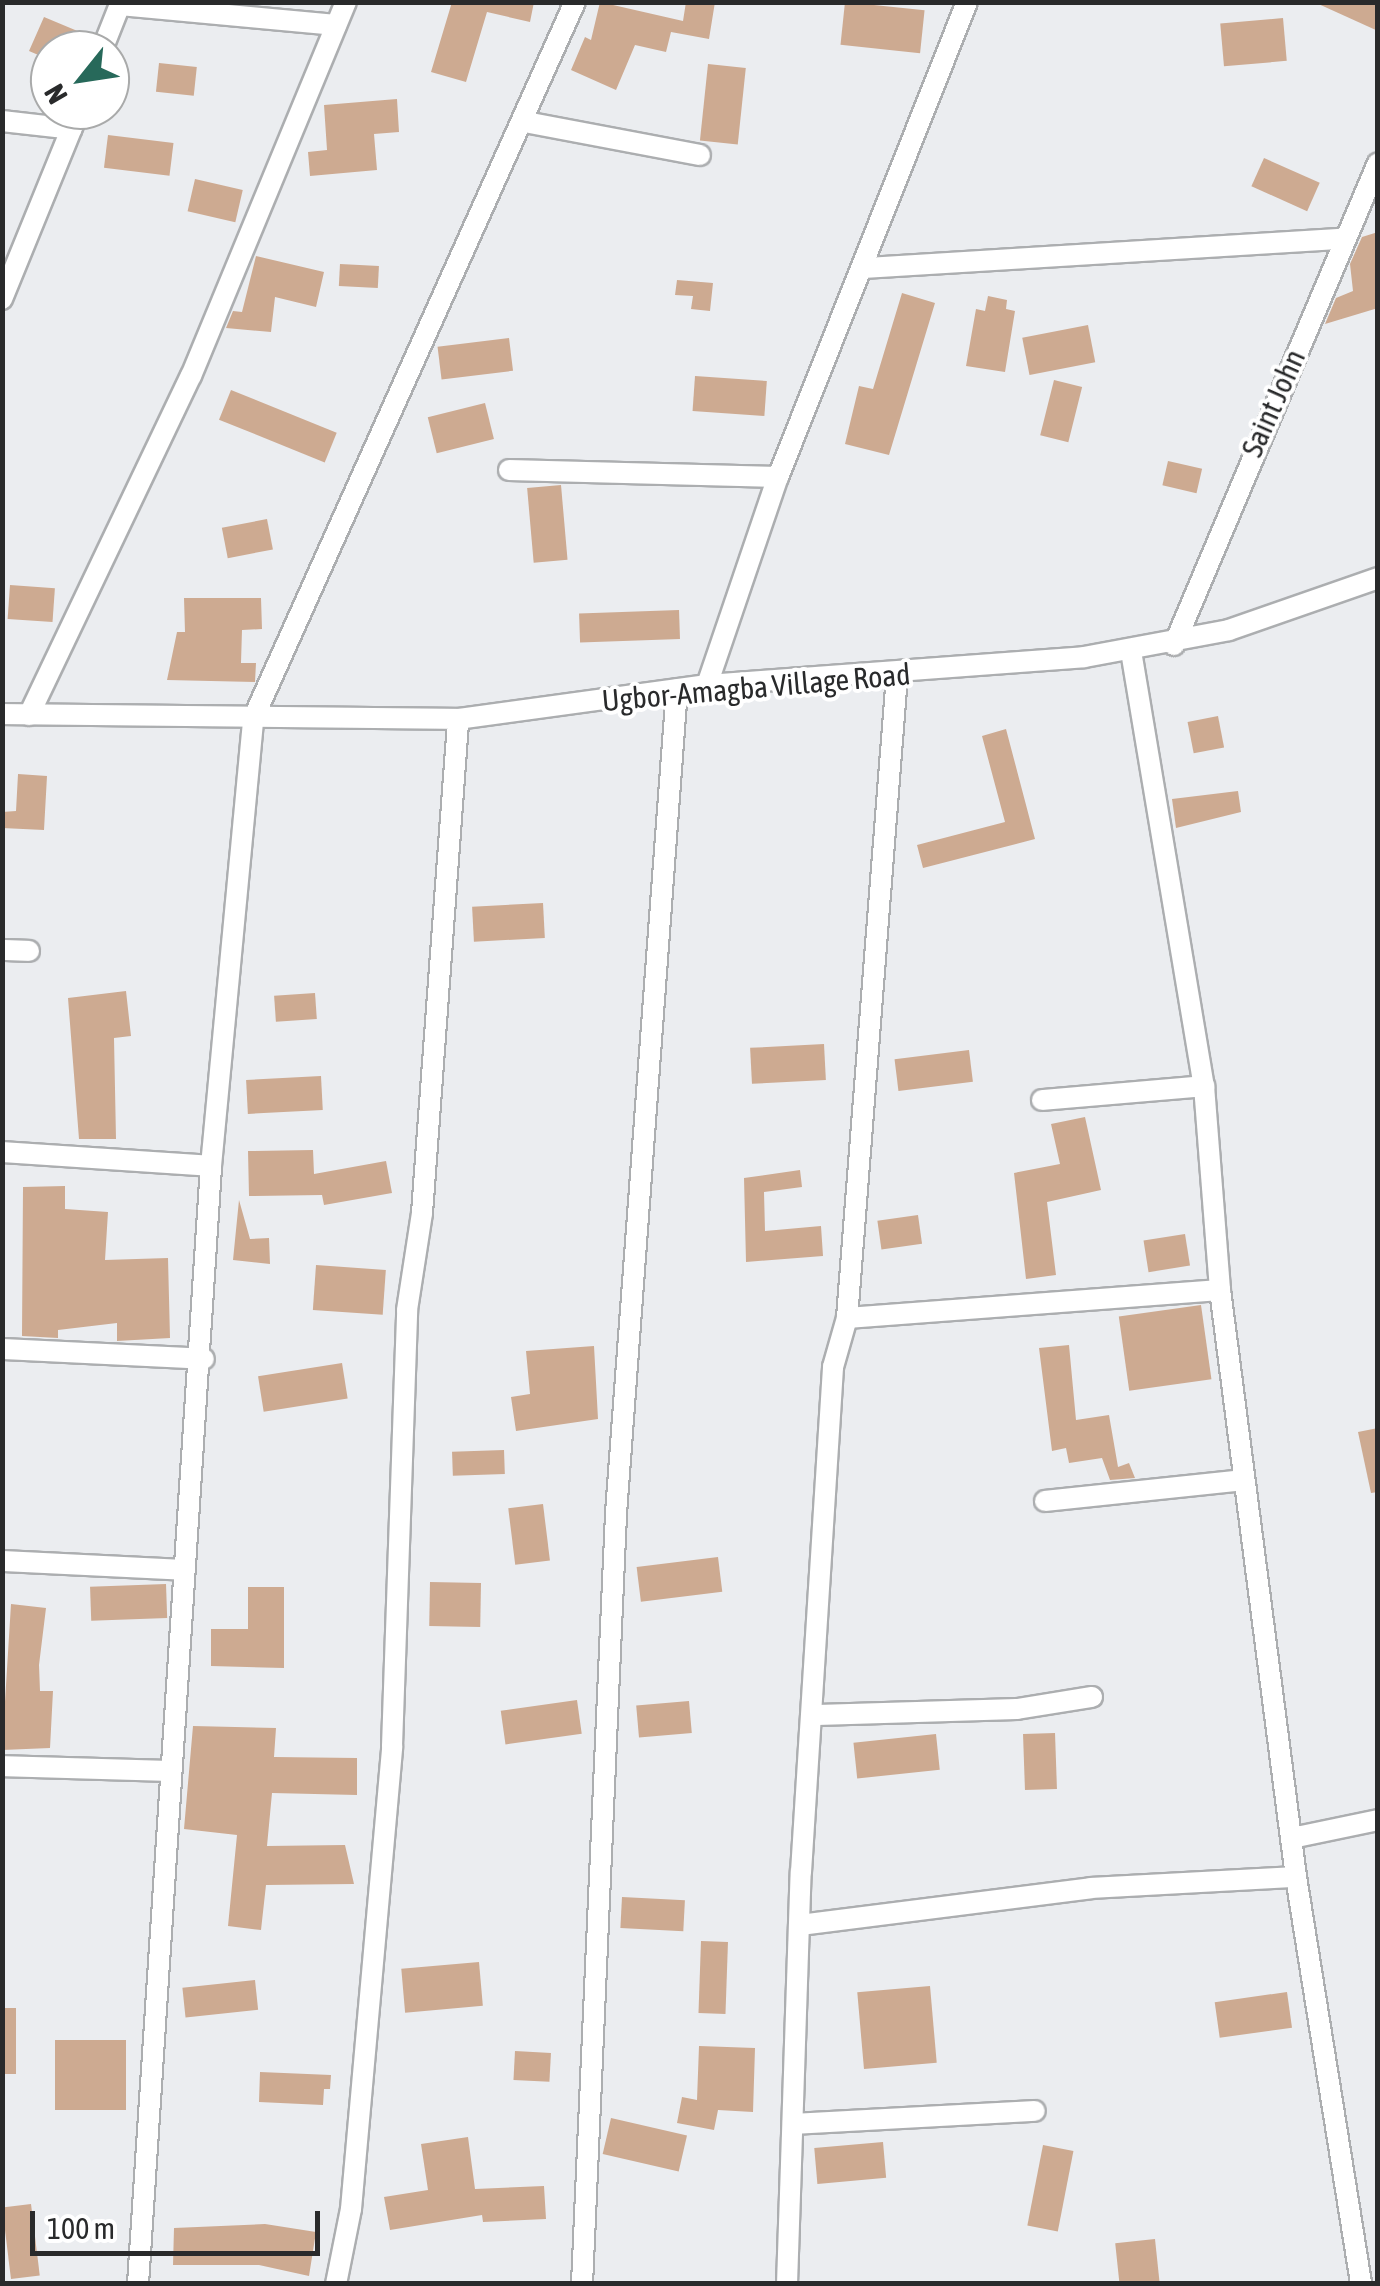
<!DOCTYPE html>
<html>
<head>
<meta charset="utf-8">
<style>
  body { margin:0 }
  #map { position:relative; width:1380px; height:2286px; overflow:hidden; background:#ebedf0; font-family:"Asap Condensed",sans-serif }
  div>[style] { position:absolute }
  .building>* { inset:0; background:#cdaa91; transform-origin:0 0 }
  .roads { filter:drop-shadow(2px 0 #acaeb0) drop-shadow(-2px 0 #acaeb0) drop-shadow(0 2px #acaeb0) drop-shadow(0 -2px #acaeb0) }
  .minor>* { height:20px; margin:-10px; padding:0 10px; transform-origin:10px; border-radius:10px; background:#fff }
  span { translate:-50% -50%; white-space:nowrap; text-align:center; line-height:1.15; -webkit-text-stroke:8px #fff; paint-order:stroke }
  .street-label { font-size:30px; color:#292a2b }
  .frame { position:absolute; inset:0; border:5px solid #292a2b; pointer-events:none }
  .north { position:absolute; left:30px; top:30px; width:100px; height:100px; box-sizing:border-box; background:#fff; border:2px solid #a9aaaa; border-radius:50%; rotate:240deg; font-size:28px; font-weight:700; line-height:40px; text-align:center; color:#292a2b }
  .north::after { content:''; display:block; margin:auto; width:35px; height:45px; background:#27695a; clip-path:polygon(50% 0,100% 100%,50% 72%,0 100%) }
  .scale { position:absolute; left:30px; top:2211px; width:290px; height:45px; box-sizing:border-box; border:5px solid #292a2b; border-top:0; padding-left:12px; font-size:30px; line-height:35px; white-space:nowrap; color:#292a2b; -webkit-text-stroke:8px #fff; paint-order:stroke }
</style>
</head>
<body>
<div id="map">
  <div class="building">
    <div style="clip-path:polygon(452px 2px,534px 2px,530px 22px,487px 12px,466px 82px,431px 72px)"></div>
    <div style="clip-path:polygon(600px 2px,683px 21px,686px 2px,715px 2px,709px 39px,671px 32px,666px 52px,635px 45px,616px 90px,571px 70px,585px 37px,591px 40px)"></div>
    <div style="left:845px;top:2px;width:80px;height:43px;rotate:6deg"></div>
    <div style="clip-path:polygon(1314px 2px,1378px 2px,1378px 31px)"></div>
    <div style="clip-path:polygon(44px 17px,87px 35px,81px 50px,50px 50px,50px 60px,29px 51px)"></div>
    <div style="left:1283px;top:18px;width:43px;height:63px;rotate:85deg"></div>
    <div style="left:159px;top:63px;width:38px;height:29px;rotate:6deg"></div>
    <div style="left:708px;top:64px;width:38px;height:77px;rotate:6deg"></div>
    <div style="clip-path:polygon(397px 99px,399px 132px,374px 134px,377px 170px,310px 176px,308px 152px,327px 150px,324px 105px)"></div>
    <div style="left:108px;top:135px;width:66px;height:33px;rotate:7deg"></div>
    <div style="left:1264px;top:158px;width:61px;height:31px;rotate:24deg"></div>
    <div style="left:195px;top:179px;width:49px;height:33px;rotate:13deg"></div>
    <div style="clip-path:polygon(1378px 232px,1378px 308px,1325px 324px,1336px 298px,1353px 291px,1350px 264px,1362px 237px)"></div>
    <div style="clip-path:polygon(256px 256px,324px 272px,316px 307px,275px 297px,271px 332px,226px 328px,233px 311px,242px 312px)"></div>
    <div style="left:340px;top:264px;width:39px;height:22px;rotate:3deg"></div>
    <div style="clip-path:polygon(677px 280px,713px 283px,710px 311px,691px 309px,693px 296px,675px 295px)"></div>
    <div style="clip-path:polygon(902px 293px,935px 303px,889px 455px,845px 444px,859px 386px,873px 389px)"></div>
    <div style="clip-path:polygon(988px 296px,1007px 300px,1006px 309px,1015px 311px,1005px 372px,966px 366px,976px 309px,985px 311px)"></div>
    <div style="left:1088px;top:325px;width:38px;height:67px;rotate:79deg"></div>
    <div style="left:509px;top:338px;width:33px;height:72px;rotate:83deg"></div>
    <div style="left:695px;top:376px;width:72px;height:35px;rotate:4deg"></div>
    <div style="left:1054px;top:380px;width:29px;height:57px;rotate:14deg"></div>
    <div style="left:231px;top:390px;width:114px;height:32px;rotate:22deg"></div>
    <div style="left:485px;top:403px;width:37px;height:59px;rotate:76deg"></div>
    <div style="left:1168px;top:461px;width:35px;height:25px;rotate:13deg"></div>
    <div style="left:561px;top:485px;width:75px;height:34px;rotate:85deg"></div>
    <div style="left:267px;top:519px;width:31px;height:46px;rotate:79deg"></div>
    <div style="left:10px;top:585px;width:45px;height:34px;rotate:4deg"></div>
    <div style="clip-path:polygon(184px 598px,261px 598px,262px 629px,242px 630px,241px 663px,256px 663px,255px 682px,167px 680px,177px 632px,185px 632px)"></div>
    <div style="left:679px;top:610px;width:29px;height:100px;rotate:88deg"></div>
    <div style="left:1218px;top:716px;width:32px;height:31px;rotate:79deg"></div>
    <div style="clip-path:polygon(1006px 729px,1035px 839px,923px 868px,917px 845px,1005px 822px,982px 736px)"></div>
    <div style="clip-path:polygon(18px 774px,47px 776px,44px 830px,2px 828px,2px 812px,16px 811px)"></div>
    <div style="clip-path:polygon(1238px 791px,1241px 812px,1176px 828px,1172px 799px)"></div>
    <div style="left:543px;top:903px;width:35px;height:71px;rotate:87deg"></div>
    <div style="clip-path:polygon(126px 991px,131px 1036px,114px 1038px,116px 1139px,79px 1139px,68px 998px)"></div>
    <div style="left:315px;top:993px;width:26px;height:41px;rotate:86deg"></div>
    <div style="left:824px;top:1044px;width:36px;height:74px;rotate:87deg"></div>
    <div style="left:969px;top:1050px;width:32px;height:75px;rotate:83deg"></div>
    <div style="left:321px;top:1076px;width:34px;height:75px;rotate:87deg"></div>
    <div style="clip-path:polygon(1085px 1117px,1101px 1190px,1047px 1202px,1056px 1275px,1026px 1279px,1014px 1173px,1060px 1164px,1051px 1124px)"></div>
    <div style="clip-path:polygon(313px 1150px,314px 1174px,386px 1161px,392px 1193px,324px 1205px,322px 1195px,249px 1196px,248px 1151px)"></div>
    <div style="clip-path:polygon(800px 1170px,802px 1187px,764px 1192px,765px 1231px,821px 1226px,823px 1256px,746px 1262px,744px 1178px)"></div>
    <div style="clip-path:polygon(65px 1186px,65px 1209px,108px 1212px,105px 1260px,168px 1258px,170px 1338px,117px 1341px,117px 1323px,58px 1330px,58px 1338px,22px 1336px,23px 1187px)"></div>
    <div style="clip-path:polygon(239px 1200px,250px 1239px,269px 1238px,270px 1264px,233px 1260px)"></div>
    <div style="left:918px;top:1215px;width:29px;height:41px;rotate:82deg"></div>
    <div style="left:1185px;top:1234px;width:32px;height:42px;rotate:81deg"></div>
    <div style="left:316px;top:1265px;width:70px;height:45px;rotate:4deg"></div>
    <div style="left:1201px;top:1305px;width:75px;height:83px;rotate:82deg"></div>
    <div style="clip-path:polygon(1069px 1345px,1076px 1420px,1109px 1415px,1118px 1467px,1129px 1463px,1135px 1478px,1110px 1480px,1102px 1458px,1069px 1463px,1066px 1448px,1052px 1451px,1039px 1348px)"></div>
    <div style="clip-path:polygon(594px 1346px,598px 1419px,516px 1431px,511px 1397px,530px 1394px,526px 1351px)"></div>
    <div style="left:342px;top:1363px;width:36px;height:85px;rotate:81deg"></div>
    <div style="clip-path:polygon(1378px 1428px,1378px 1492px,1371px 1493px,1358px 1432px)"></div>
    <div style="left:504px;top:1450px;width:24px;height:52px;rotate:88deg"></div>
    <div style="left:543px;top:1504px;width:57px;height:35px;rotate:83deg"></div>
    <div style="left:718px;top:1557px;width:35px;height:82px;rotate:83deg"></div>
    <div style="left:430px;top:1582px;width:51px;height:44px;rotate:1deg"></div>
    <div style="left:166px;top:1584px;width:34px;height:76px;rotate:88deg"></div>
    <div style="clip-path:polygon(248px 1587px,284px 1587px,284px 1668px,211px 1666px,211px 1629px,248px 1629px)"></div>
    <div style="clip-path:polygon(11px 1604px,46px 1608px,39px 1665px,40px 1691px,53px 1691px,50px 1748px,2px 1750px)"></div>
    <div style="left:577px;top:1700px;width:34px;height:77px;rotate:82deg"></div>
    <div style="left:689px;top:1701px;width:32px;height:53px;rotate:85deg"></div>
    <div style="clip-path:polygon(193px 1726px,276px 1728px,274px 1757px,357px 1758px,357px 1795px,272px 1793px,267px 1846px,345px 1845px,354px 1884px,266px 1885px,261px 1930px,228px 1926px,237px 1835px,184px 1829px)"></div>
    <div style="left:1055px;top:1733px;width:56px;height:32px;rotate:88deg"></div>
    <div style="left:936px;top:1734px;width:36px;height:83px;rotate:84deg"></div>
    <div style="left:622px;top:1897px;width:63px;height:31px;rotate:3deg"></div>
    <div style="left:701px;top:1941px;width:27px;height:72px;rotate:2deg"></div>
    <div style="left:479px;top:1962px;width:44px;height:78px;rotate:85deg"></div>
    <div style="left:255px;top:1980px;width:30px;height:73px;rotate:84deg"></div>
    <div style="left:930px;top:1986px;width:77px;height:73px;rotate:85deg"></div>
    <div style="left:1287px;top:1992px;width:36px;height:73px;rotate:82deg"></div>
    <div style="left:2px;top:2008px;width:14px;height:66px"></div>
    <div style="left:55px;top:2040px;width:71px;height:70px"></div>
    <div style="clip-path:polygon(699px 2046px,755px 2048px,753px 2112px,718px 2110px,714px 2130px,677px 2123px,682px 2097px,697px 2100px)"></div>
    <div style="left:515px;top:2051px;width:36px;height:29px;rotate:3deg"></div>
    <div style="clip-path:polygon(260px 2072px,331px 2075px,330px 2089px,324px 2089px,323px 2105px,259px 2102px)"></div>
    <div style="left:611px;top:2118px;width:78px;height:37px;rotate:13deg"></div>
    <div style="clip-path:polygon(468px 2137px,475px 2189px,544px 2186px,546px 2219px,483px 2222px,482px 2215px,390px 2230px,384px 2197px,428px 2190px,421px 2144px)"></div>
    <div style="left:883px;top:2142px;width:36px;height:69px;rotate:85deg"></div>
    <div style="left:1043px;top:2145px;width:31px;height:82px;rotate:11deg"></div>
    <div style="left:31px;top:2204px;width:72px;height:29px;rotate:83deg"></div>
    <div style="clip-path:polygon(265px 2224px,316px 2232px,309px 2276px,259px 2265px,173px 2265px,174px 2228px)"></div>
    <div style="left:1155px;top:2239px;width:45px;height:40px;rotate:84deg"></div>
  </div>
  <div class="roads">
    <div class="minor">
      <div style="left:120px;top:5px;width:217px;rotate:5.3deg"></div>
      <div style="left:102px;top:50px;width:52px;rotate:-68.4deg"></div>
      <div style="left:2px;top:121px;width:70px;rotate:6.5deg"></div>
      <div style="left:525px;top:122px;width:178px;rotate:10.7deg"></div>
      <div style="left:865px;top:268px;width:480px;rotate:-3.5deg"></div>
      <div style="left:2px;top:299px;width:204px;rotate:-67.8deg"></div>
      <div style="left:509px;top:470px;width:269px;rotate:1.5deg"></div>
      <div style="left:1174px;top:645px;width:523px;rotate:-67.06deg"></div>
      <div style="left:1131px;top:651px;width:441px;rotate:80.5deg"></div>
      <div style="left:1204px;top:1086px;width:205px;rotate:85.5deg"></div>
      <div style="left:1220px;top:1290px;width:592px;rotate:82.62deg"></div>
      <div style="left:1296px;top:1877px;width:412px;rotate:80.9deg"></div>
      <div style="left:707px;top:685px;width:220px;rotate:-71.2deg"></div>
      <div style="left:778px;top:477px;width:511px;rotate:-68.3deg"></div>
      <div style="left:2px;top:714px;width:456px;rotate:0.6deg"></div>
      <div style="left:458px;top:719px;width:251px;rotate:-7.8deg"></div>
      <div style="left:707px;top:685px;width:378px;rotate:-4.2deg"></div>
      <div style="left:1084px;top:657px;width:147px;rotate:-10.5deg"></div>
      <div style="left:1229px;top:630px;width:158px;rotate:-19.2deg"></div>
      <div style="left:29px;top:715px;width:376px;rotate:-64.5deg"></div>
      <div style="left:191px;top:376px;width:405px;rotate:-67.5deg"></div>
      <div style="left:2px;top:950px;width:27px;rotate:2deg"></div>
      <div style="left:1042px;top:1100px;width:163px;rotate:-4.9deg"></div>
      <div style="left:2px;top:1152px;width:209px;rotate:3.8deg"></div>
      <div style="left:847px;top:1318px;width:374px;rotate:-4.3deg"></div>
      <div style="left:2px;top:1349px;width:202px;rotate:2.8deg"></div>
      <div style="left:1045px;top:1501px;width:200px;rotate:-6deg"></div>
      <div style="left:2px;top:1561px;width:182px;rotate:2.8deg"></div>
      <div style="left:817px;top:1715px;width:200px;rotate:-1.7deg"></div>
      <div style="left:1017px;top:1709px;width:76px;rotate:-9.1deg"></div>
      <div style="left:2px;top:1766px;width:167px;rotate:1.7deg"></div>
      <div style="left:1292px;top:1838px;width:88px;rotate:-11.8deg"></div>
      <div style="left:800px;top:1925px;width:293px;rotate:-7.2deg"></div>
      <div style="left:1091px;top:1888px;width:205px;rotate:-3.1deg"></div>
      <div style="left:793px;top:2124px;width:242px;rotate:-3.1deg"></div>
      <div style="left:138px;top:2284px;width:1120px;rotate:-86.26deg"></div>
      <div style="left:211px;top:1166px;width:449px;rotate:-84.6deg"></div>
      <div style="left:253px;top:719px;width:786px;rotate:-65.82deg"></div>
      <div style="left:336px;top:2284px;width:76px;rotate:-78.7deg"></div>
      <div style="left:351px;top:2209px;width:465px;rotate:-84.9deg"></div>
      <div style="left:392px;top:1746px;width:436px;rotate:-88deg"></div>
      <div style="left:407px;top:1310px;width:98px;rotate:-81.2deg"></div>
      <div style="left:422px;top:1213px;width:495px;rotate:-85.8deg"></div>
      <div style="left:582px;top:2284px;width:772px;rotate:-87.47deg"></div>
      <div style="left:616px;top:1513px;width:826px;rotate:-85.77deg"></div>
      <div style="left:787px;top:2284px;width:412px;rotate:-88.1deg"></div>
      <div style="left:801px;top:1872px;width:506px;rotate:-86.37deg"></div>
      <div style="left:833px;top:1367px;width:51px;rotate:-74.1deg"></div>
      <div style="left:847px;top:1318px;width:644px;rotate:-85.55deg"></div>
    </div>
  </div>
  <div class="street-label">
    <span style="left:1273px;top:403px;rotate:-66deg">Saint John</span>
    <span style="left:756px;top:687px;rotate:-5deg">Ugbor-Amagba Village Road</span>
  </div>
  <div class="frame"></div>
  <div class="north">N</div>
  <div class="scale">100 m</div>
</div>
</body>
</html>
